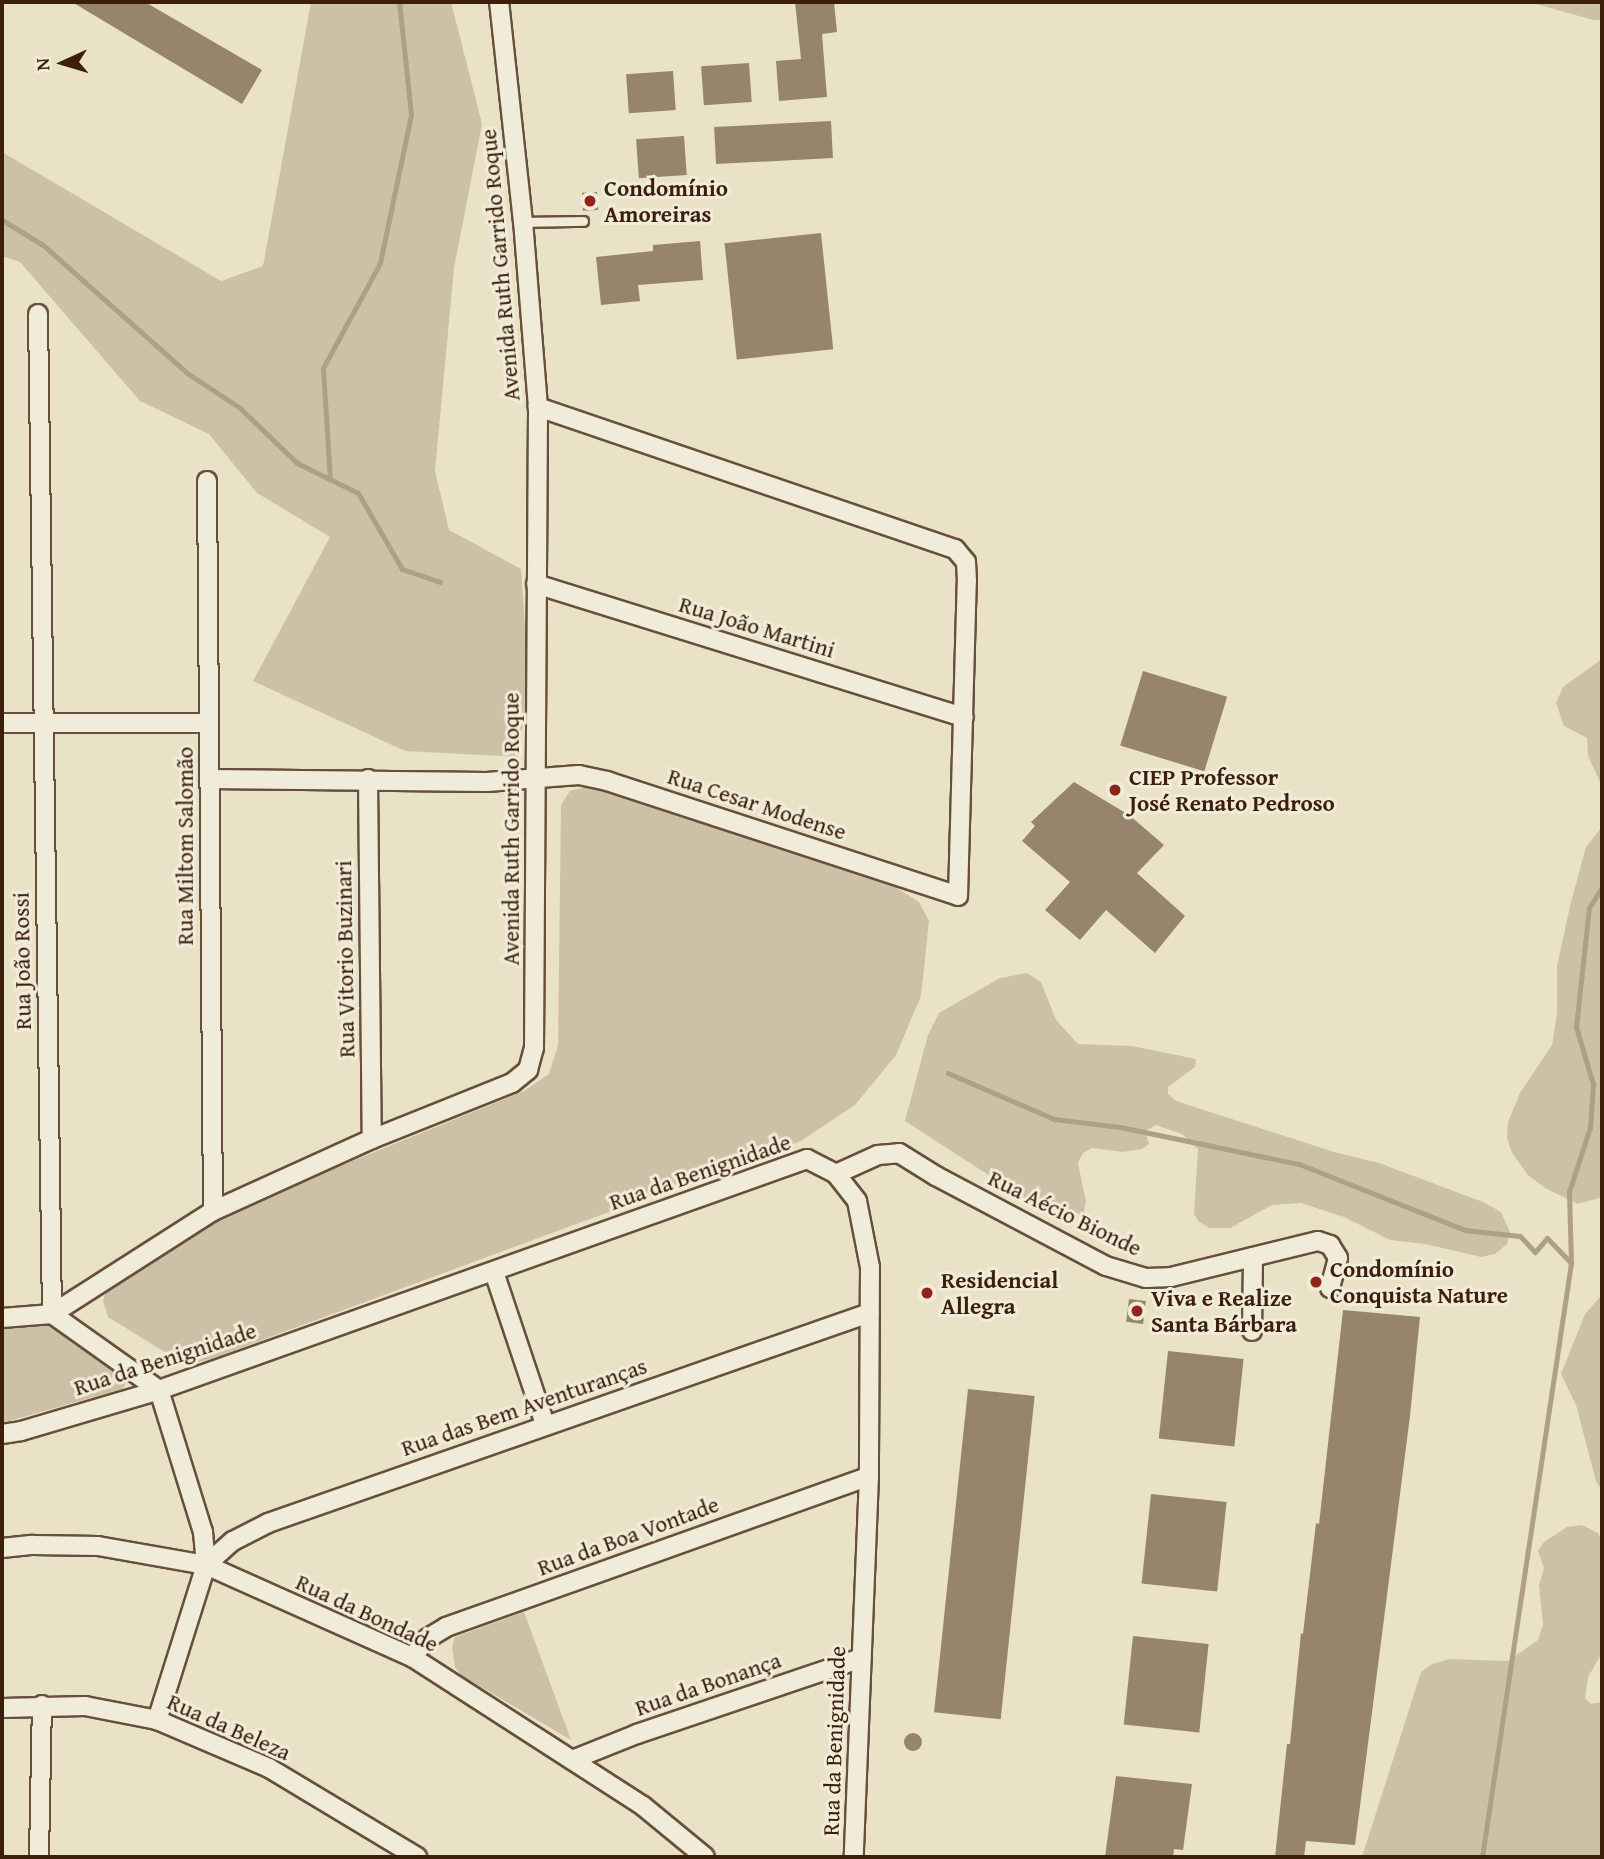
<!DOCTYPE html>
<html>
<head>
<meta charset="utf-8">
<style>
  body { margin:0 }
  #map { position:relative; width:1604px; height:1859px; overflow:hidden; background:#eae2c6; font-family:"Gentium Book Plus",serif }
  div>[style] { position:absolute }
  .green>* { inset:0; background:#ccc1a6 }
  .stream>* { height:5px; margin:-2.5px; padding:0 2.5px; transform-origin:2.5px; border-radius:2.5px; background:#af9f86 }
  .building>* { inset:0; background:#96846c; transform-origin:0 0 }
  .round { border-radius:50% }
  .roads { filter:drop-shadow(2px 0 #684f3a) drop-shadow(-2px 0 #684f3a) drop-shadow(0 2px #684f3a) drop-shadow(0 -2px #684f3a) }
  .service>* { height:9px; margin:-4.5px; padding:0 4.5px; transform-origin:4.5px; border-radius:4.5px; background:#f1ecda }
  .minor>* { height:18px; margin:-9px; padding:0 9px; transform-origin:9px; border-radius:9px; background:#f1ecda }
  .dots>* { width:19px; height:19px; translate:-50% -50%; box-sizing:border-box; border:4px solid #f1ecda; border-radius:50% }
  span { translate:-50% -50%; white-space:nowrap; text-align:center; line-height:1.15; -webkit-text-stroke:6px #f1ecda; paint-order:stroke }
  .poi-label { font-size:23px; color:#3c1e0b; font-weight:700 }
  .left { translate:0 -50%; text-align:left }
  .street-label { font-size:23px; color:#3c1e0b }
  .frame { position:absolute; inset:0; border:4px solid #3c1e0b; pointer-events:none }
  .north { position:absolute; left:28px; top:28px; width:70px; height:70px; -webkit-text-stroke:5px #f1ecda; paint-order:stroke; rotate:266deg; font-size:19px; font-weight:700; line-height:28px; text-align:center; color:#3c1e0b }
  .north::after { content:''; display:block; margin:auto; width:24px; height:32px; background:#3c1e0b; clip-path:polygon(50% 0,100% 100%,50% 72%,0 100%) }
</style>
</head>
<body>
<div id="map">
  <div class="green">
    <div style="clip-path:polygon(311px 2px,451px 2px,482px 124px,454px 268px,435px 471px,449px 530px,521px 569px,529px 682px,518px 757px,405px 751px,253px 681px,330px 537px,257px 493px,209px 434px,140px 401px,20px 262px,2px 256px,2px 152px,221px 281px,263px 266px)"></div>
    <div style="clip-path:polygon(1529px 2px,1602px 2px,1602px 20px,1593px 20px)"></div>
    <div style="clip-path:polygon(1602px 659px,1602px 786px,1588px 756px,1587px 738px,1564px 726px,1556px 703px,1563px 687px)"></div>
    <div style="clip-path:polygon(594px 785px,894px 886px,919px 902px,929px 921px,921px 996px,896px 1055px,855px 1105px,801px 1141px,211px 1359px,199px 1362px,176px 1359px,108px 1317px,103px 1301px,108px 1284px,225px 1213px,524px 1091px,549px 1074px,558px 1045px,561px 805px,570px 791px)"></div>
    <div style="clip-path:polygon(1602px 827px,1602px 1197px,1578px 1204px,1545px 1188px,1528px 1175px,1512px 1153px,1507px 1138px,1508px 1122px,1520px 1093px,1552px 1045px,1557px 1013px,1557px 966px,1571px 902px,1586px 847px)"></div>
    <div style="clip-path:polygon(1027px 973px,1041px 982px,1056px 1020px,1078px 1044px,1132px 1046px,1196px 1059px,1195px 1067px,1168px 1087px,1168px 1094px,1176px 1101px,1334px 1152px,1379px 1163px,1483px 1202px,1501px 1212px,1510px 1232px,1507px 1244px,1495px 1254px,1481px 1257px,1425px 1244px,1390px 1240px,1344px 1217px,1301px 1203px,1272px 1205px,1230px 1228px,1210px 1228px,1199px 1222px,1194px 1214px,1198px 1149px,1182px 1134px,1156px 1125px,1145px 1131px,1149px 1144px,1142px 1149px,1123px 1152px,1092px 1148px,1083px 1153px,1078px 1163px,1086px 1202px,1083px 1215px,1024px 1198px,905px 1121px,928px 1035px,939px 1013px,1000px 978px)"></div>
    <div style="clip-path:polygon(1600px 1297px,1602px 1297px,1602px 1491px,1596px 1481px,1576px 1405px,1561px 1374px,1585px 1314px)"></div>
    <div style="clip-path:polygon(55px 1322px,128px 1378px,127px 1382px,122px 1389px,2px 1423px,2px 1324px)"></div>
    <div style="clip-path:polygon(1582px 1525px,1598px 1533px,1602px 1542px,1602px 1653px,1588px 1677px,1585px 1698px,1591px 1704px,1602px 1702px,1602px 1857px,1362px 1857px,1421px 1672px,1432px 1664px,1450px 1659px,1508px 1661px,1538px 1640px,1543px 1625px,1539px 1585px,1544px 1568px,1538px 1551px,1544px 1542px,1567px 1527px)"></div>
    <div style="clip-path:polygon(524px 1612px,571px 1740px,461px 1675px,455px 1667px,452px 1647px,455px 1637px)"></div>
  </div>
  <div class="stream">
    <div style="left:2px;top:220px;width:48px;rotate:31.4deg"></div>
    <div style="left:43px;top:245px;width:193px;rotate:41.6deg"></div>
    <div style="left:187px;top:373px;width:64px;rotate:33.4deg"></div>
    <div style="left:240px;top:408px;width:79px;rotate:44deg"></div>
    <div style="left:297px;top:463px;width:68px;rotate:26.2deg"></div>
    <div style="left:358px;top:493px;width:88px;rotate:59.9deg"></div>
    <div style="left:402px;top:569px;width:40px;rotate:18.9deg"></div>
    <div style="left:330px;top:480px;width:112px;rotate:-93.6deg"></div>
    <div style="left:323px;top:368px;width:119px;rotate:-61.5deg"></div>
    <div style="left:380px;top:263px;width:152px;rotate:-78.2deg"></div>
    <div style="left:411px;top:114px;width:113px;rotate:-96.1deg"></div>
    <div style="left:948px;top:1073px;width:116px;rotate:23.5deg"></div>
    <div style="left:1054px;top:1119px;width:66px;rotate:6.9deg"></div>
    <div style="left:1120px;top:1127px;width:183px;rotate:11.7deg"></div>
    <div style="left:1299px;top:1164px;width:179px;rotate:21.7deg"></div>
    <div style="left:1465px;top:1230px;width:55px;rotate:6.2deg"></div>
    <div style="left:1520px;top:1236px;width:22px;rotate:47deg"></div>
    <div style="left:1535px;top:1252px;width:18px;rotate:-49deg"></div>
    <div style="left:1547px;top:1238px;width:33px;rotate:46deg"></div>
    <div style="left:1482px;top:1857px;width:601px;rotate:-81.48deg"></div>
    <div style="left:1571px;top:1263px;width:71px;rotate:-91.6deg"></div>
    <div style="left:1569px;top:1192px;width:68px;rotate:-72.1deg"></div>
    <div style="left:1590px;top:1127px;width:43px;rotate:-86deg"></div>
    <div style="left:1593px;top:1084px;width:59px;rotate:-106.6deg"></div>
    <div style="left:1576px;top:1027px;width:120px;rotate:-83.8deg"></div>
    <div style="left:1589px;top:908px;width:25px;rotate:-58deg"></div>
  </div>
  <div class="building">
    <div style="clip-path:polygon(72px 2px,145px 2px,262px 70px,242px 104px)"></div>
    <div style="clip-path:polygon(795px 2px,834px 2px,837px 32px,822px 34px,827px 97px,779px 101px,776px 61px,801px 59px)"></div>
    <div style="left:749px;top:63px;width:39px;height:48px;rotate:86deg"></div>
    <div style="left:673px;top:71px;width:39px;height:47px;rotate:86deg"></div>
    <div style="left:831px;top:121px;width:37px;height:117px;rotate:87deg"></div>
    <div style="left:684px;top:136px;width:39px;height:48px;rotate:86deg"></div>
    <div style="left:597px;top:192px;width:18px;height:15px;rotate:87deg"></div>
    <div style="left:821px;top:233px;width:117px;height:97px;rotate:84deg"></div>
    <div style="clip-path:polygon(700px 241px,703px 280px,638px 285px,640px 301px,601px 305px,596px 257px,653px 251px,653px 245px)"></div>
    <div style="left:1143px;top:671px;width:88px;height:78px;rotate:17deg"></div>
    <div style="clip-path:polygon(1074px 782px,1129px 815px,1164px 845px,1137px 873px,1185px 916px,1155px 953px,1106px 910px,1080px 940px,1045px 910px,1070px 882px,1022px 841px,1035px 826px,1031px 822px)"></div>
    <div style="left:1129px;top:1299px;width:17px;height:23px;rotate:7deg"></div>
    <div style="clip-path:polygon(1343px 1310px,1420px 1317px,1410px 1416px,1355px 1845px,1306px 1841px,1304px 1857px,1275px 1857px,1287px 1744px,1290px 1744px,1301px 1633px,1303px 1634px,1316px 1523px,1319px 1524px)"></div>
    <div style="left:1168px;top:1351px;width:76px;height:88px;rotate:6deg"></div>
    <div style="left:968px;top:1389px;width:67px;height:325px;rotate:6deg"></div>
    <div style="left:1151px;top:1494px;width:76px;height:90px;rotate:6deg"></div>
    <div style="left:1133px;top:1636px;width:76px;height:89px;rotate:6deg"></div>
    <div class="round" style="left:904px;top:1733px;width:18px;height:18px"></div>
    <div style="clip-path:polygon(1116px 1776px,1192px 1784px,1183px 1850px,1174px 1849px,1173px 1857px,1105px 1857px)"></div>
  </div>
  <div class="roads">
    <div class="service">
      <div style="left:523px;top:222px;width:60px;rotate:-1deg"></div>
    </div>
    <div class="minor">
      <div style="left:38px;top:314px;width:1000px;rotate:89.2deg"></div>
      <div style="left:52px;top:1314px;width:131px;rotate:35.4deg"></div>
      <div style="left:159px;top:1390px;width:149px;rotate:72.8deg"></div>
      <div style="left:203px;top:1532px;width:33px;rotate:85deg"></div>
      <div style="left:206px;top:1565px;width:163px;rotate:107.5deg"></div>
      <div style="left:207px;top:481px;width:730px;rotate:89.53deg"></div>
      <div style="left:536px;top:584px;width:448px;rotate:17.3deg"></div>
      <div style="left:2px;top:723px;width:207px"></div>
      <div style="left:209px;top:779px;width:278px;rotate:0.6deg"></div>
      <div style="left:487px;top:782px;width:92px;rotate:-4.4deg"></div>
      <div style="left:579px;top:775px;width:29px;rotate:12deg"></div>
      <div style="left:607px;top:781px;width:369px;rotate:18.1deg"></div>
      <div style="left:958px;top:896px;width:315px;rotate:-88.4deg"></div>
      <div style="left:967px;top:581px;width:19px;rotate:-93deg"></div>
      <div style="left:966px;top:562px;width:17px;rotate:-130deg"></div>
      <div style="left:955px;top:549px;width:441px;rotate:-161.2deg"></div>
      <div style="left:368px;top:779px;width:360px;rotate:89.4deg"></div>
      <div style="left:836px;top:1174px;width:46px;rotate:-24.3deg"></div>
      <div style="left:878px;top:1155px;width:21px;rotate:-5deg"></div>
      <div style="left:899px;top:1153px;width:44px;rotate:31.9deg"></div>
      <div style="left:936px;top:1176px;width:192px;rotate:27.9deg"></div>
      <div style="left:1106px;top:1266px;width:42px;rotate:16.7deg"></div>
      <div style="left:1146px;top:1278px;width:25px;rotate:-2deg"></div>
      <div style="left:1171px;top:1277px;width:151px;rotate:-13.8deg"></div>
      <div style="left:1318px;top:1241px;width:13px;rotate:18deg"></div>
      <div style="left:1330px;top:1245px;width:15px;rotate:58deg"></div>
      <div style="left:1338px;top:1258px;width:31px;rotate:105deg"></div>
      <div style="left:494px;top:1272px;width:160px;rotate:71.5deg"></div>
      <div style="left:2px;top:1318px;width:50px;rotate:-4.6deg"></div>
      <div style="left:52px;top:1314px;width:191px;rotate:-32.6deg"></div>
      <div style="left:213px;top:1211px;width:175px;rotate:-24.4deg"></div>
      <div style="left:372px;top:1139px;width:151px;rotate:-21.8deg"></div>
      <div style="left:512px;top:1083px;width:21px;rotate:-39deg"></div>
      <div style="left:528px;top:1070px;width:23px;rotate:-75deg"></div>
      <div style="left:534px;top:1048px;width:641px;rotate:-89.64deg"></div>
      <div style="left:538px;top:407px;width:186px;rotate:-94.6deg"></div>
      <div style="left:523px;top:222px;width:221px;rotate:-96.2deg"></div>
      <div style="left:1252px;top:1331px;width:74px;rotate:-89.2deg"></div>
      <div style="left:2px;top:1434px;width:19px;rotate:-9deg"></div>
      <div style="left:21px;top:1431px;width:144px;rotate:-16.5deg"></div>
      <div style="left:159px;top:1390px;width:688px;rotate:-19.62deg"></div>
      <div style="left:807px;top:1159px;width:33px;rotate:27deg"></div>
      <div style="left:836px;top:1174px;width:34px;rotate:52deg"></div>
      <div style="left:857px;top:1201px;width:67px;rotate:78.9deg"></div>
      <div style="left:870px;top:1267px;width:209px;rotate:90.3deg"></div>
      <div style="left:869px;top:1476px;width:381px;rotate:92.3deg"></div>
      <div style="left:2px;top:1548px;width:31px;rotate:-6deg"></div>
      <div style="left:33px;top:1545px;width:65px;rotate:0.9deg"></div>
      <div style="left:98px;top:1546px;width:110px;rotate:10deg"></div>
      <div style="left:206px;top:1565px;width:226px;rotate:24.1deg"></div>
      <div style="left:412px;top:1657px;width:275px;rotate:32.8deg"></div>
      <div style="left:643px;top:1806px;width:80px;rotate:39.4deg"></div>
      <div style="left:206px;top:1565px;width:36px;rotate:-42deg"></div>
      <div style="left:233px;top:1541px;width:39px;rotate:-27deg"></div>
      <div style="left:268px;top:1523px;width:637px;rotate:-19.26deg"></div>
      <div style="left:412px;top:1657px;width:25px;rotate:-50deg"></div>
      <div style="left:428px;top:1638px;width:21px;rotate:-31deg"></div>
      <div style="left:446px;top:1627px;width:449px;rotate:-19.6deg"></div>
      <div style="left:2px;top:1708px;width:83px;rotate:-1.4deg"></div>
      <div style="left:85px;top:1706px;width:73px;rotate:11deg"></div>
      <div style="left:157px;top:1720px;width:122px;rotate:23.2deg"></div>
      <div style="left:269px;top:1768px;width:173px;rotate:31deg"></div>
      <div style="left:572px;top:1760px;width:70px;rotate:-21.8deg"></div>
      <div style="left:637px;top:1734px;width:237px;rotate:-18.7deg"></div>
      <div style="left:39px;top:1857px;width:152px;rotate:-88.9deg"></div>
    </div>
  </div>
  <div class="dots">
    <div style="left:590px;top:201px;background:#8f2418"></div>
    <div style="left:1115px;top:790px;background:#8f2418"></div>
    <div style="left:1316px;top:1282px;background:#8f2418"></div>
    <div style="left:927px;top:1293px;background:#8f2418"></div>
    <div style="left:1137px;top:1311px;background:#8f2418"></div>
  </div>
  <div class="poi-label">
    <span class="left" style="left:604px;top:201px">Condomínio<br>Amoreiras</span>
    <span class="left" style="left:1129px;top:790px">CIEP Professor<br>José Renato Pedroso</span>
    <span class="left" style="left:1330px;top:1282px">Condomínio<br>Conquista Nature</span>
    <span class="left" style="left:941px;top:1293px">Residencial<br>Allegra</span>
    <span class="left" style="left:1151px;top:1311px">Viva e Realize<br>Santa Bárbara</span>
  </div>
  <div class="street-label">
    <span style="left:500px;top:265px;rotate:-95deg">Avenida Ruth Garrido Roque</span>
    <span style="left:757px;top:627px;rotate:17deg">Rua João Martini</span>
    <span style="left:757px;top:804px;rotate:18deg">Rua Cesar Modense</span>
    <span style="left:511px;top:829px;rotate:-90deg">Avenida Ruth Garrido Roque</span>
    <span style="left:185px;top:846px;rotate:-90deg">Rua Miltom Salomão</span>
    <span style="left:345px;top:959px;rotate:-91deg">Rua Vitorio Buzinari</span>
    <span style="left:22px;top:961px;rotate:-91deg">Rua João Rossi</span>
    <span style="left:700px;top:1172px;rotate:-19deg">Rua da Benignidade</span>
    <span style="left:1065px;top:1213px;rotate:26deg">Rua Aécio Bionde</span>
    <span style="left:165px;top:1359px;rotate:-18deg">Rua da Benignidade</span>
    <span style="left:524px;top:1407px;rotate:-19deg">Rua das Bem Aventuranças</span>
    <span style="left:628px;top:1536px;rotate:-20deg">Rua da Boa Vontade</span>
    <span style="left:367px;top:1613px;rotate:25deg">Rua da Bondade</span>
    <span style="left:708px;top:1684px;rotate:-19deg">Rua da Bonança</span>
    <span style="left:229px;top:1727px;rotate:24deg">Rua da Beleza</span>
    <span style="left:834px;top:1741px;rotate:-88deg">Rua da Benignidade</span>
  </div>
  <div class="frame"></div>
  <div class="north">N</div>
</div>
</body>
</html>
